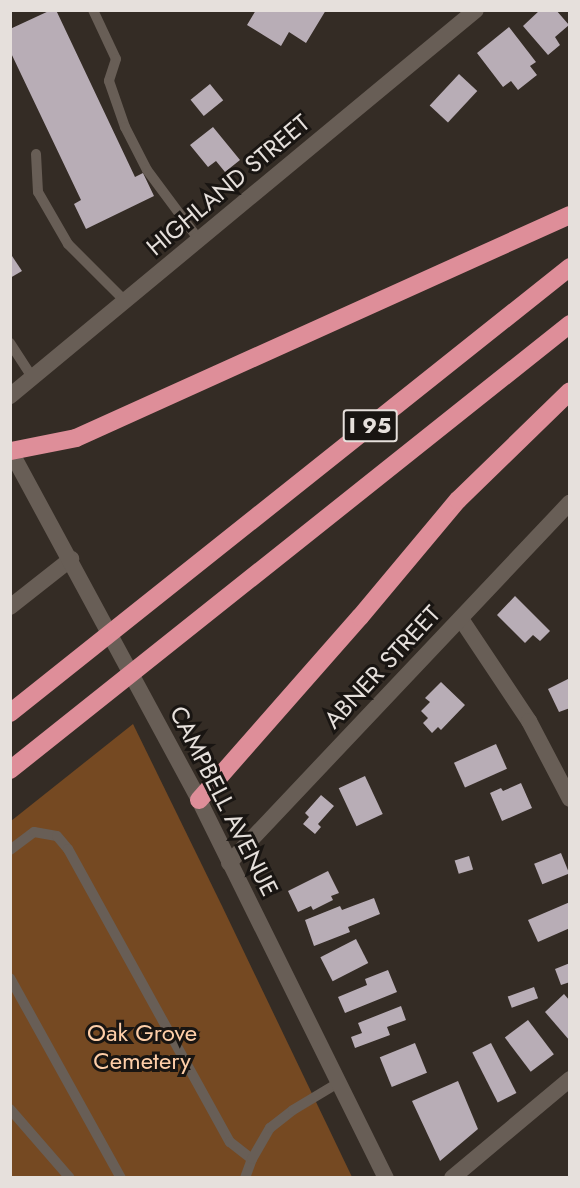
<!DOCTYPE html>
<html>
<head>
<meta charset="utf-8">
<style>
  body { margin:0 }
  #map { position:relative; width:580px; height:1188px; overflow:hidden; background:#342c25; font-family:Jost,sans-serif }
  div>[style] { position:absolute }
  .green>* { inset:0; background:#754922 }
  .building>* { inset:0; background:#b8adb6; transform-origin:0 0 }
  .service>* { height:10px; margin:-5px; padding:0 5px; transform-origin:5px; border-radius:5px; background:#685e56 }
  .minor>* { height:16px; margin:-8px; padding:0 8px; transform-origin:8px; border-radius:8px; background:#685e56 }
  .secondary>* { height:16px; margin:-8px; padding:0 8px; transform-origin:8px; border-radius:8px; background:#685e56 }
  .motorway>* { height:18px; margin:-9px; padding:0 9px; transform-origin:9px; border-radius:9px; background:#de8e99 }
  span { translate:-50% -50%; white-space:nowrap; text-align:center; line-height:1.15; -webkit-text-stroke:6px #191512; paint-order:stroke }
  .shield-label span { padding:2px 4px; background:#191512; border:2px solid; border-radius:4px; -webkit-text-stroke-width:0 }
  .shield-label { font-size:22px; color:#e6e0dc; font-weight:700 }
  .street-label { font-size:24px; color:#e6e0dc }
  .park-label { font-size:24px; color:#fecea8 }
  .frame { position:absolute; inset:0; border:12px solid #e6e0dc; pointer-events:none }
</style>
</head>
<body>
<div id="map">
  <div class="green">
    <div style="clip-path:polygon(133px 724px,222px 906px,352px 1177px,11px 1178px,11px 821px)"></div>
  </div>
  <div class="building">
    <div style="clip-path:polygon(51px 10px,56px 10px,135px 177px,143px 173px,154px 196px,86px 229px,74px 204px,81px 200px,10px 51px,10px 29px)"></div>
    <div style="clip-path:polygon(256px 10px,326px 10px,306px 43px,289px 32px,281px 46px,247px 25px)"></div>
    <div style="clip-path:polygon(540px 10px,556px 10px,569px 25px,555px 37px,560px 45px,548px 55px,523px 26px)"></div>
    <div style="clip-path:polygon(509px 27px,536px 62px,530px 66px,537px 75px,518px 90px,511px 81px,503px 87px,477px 53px)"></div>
    <div style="left:459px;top:74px;width:25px;height:43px;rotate:43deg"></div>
    <div style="left:210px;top:84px;width:21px;height:25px;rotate:51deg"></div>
    <div style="clip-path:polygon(213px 127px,240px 160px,225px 172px,216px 161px,208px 167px,190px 145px)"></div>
    <div style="clip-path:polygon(10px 253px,22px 271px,10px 278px)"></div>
    <div style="clip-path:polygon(515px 596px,550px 631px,540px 641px,533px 635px,525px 643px,497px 615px)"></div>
    <div style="clip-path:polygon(570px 678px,570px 708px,559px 712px,548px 689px)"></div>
    <div style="clip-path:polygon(441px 682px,465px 705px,441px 730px,438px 727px,432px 733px,423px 723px,428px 718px,421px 711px,430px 702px,425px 698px)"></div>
    <div style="left:496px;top:744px;width:27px;height:46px;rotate:66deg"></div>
    <div style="left:365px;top:776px;width:42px;height:29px;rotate:65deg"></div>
    <div style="clip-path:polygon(521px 783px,532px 808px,502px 821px,490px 793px,501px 788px,503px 791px)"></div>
    <div style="clip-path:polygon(321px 795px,334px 806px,318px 824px,321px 827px,315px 834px,303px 824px,309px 817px,305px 813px)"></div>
    <div style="left:561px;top:853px;width:22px;height:29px;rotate:68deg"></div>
    <div style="left:469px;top:856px;width:14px;height:15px;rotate:73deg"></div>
    <div style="clip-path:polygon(328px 871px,339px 893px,331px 896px,333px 900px,313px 910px,311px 906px,298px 912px,288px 891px)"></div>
    <div style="clip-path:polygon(374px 898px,380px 914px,348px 927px,350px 932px,314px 946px,305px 920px,340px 906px,342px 910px)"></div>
    <div style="clip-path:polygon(570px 902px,570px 928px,538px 942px,528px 920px)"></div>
    <div style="left:356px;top:939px;width:27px;height:40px;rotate:63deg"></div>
    <div style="clip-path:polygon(570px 963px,570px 982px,561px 985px,555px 969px)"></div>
    <div style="clip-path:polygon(388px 970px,397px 992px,345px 1013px,338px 997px,367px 985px,365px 979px)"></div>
    <div style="left:534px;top:987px;width:12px;height:28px;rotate:70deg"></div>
    <div style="clip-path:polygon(564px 994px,570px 1001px,570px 1041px,545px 1012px)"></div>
    <div style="clip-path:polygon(401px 1006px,406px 1020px,387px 1027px,390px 1035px,355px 1048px,351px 1037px,362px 1033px,358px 1023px)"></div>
    <div style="left:528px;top:1020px;width:43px;height:29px;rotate:53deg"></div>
    <div style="left:415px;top:1043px;width:32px;height:38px;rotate:68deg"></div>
    <div style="left:491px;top:1043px;width:56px;height:21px;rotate:63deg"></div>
    <div style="clip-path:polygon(458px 1081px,478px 1129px,440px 1161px,412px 1101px)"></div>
  </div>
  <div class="service">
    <div style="left:93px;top:10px;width:54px;rotate:64.9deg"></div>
    <div style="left:116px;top:59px;width:23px;rotate:108deg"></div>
    <div style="left:109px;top:81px;width:49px;rotate:70.8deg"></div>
    <div style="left:125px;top:127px;width:48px;rotate:62.9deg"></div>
    <div style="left:147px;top:170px;width:87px;rotate:53.4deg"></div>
    <div style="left:36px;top:154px;width:38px;rotate:87deg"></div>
    <div style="left:38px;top:192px;width:60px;rotate:60deg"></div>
    <div style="left:68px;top:244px;width:81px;rotate:45deg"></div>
    <div style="left:10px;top:343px;width:40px;rotate:57.1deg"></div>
    <div style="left:10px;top:850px;width:30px;rotate:-37deg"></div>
    <div style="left:34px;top:832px;width:23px;rotate:10deg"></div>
    <div style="left:57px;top:836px;width:17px;rotate:50deg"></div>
    <div style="left:68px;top:849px;width:335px;rotate:61.1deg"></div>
    <div style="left:230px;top:1142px;width:28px;rotate:38deg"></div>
    <div style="left:10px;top:978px;width:229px;rotate:61deg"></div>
    <div style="left:10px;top:1109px;width:91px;rotate:49deg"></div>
    <div style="left:245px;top:1178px;width:20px;rotate:-70deg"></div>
    <div style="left:252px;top:1159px;width:36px;rotate:-60deg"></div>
    <div style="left:270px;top:1128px;width:29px;rotate:-38deg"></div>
    <div style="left:293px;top:1110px;width:52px;rotate:-31deg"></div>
  </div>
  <div class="minor">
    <div style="left:10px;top:396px;width:605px;rotate:-39.64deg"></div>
    <div style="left:10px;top:607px;width:78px;rotate:-38.2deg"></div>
    <div style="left:461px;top:619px;width:123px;rotate:56.3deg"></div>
    <div style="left:529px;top:721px;width:88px;rotate:62.3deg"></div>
    <div style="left:229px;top:863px;width:496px;rotate:-46.6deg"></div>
  </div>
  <div class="secondary">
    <div style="left:10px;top:450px;width:398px;rotate:61.6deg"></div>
    <div style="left:199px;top:800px;width:422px;rotate:63.7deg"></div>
    <div style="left:452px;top:1178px;width:154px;rotate:-40deg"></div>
  </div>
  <div class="motorway">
    <div style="left:11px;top:451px;width:66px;rotate:-11.3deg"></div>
    <div style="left:76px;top:438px;width:542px;rotate:-24.3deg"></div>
    <div style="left:10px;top:713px;width:716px;rotate:-38.53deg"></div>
    <div style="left:10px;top:770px;width:716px;rotate:-38.53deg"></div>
    <div style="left:199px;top:800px;width:244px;rotate:-48.7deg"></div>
    <div style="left:360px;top:617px;width:153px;rotate:-50.1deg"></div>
    <div style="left:458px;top:500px;width:156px;rotate:-44.2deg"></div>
  </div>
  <div class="shield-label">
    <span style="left:370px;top:426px">I 95</span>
  </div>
  <div class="street-label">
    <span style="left:228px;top:185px;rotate:-40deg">HIGHLAND STREET</span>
    <span style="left:382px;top:667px;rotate:-47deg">ABNER STREET</span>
    <span style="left:224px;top:801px;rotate:63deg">CAMPBELL AVENUE</span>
  </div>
  <div class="park-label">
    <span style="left:142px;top:1047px">Oak Grove<br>Cemetery</span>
  </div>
  <div class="frame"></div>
</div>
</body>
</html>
